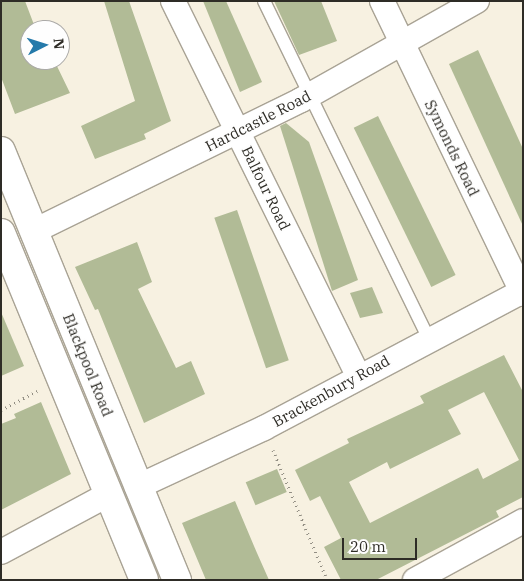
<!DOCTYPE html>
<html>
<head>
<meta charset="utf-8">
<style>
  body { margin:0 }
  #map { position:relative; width:524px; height:581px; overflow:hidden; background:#f7f1e1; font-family:"IBM Plex Serif",serif }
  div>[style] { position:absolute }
  .building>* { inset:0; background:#b1bb96; transform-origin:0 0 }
  .path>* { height:3px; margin-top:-1.5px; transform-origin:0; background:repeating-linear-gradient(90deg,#928e83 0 1px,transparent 0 5px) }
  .roads { filter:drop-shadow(1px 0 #a9a395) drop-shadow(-1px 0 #a9a395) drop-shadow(0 1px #a9a395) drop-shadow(0 -1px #a9a395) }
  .lane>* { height:12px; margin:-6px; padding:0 6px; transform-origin:6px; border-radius:6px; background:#fff }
  .street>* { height:24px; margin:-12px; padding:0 12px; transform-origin:12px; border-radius:12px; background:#fff }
  .highway>* { height:28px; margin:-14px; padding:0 14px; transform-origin:14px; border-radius:14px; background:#fff }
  span { translate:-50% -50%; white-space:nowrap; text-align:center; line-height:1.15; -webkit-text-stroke:4.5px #fefefe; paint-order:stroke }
  .street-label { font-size:15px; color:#2e2c26 }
  .frame { position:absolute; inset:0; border:2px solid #2e2c26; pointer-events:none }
  .north { position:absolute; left:20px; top:20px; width:50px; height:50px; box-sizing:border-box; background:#fefefe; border:1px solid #abaaa8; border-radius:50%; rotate:85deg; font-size:14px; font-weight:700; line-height:20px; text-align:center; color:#2e2c26 }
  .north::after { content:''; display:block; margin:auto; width:18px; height:22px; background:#257aaa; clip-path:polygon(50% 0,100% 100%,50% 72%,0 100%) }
  .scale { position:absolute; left:342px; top:538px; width:75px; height:22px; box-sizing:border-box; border:2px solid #2e2c26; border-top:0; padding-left:6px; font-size:15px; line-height:18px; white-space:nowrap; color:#2e2c26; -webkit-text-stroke:4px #fefefe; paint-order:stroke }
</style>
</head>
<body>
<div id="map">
  <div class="building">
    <div style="clip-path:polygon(1px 1px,25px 1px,36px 30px,30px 30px,30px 60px,54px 60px,70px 93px,15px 114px,1px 77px)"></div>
    <div style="clip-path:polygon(104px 1px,129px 1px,171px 121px,144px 134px,146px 139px,95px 159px,81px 126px,135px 101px)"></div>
    <div style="clip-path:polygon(203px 1px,226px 1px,262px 82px,240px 92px)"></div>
    <div style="clip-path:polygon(274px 1px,321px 1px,337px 41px,299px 55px)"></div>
    <div style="clip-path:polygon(478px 50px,523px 149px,523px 226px,449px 64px)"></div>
    <div style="left:378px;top:116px;width:177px;height:27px;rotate:64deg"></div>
    <div style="clip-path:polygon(286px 123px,309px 142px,358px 280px,332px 291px,280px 126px)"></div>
    <div style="left:237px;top:210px;width:159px;height:24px;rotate:71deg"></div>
    <div style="clip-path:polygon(137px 242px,152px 282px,138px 289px,176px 368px,191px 361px,205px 394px,144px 423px,98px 309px,95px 310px,75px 267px)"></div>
    <div style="clip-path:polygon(372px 287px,383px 313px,360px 318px,350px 293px)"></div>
    <div style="clip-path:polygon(1px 312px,24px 366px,1px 376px)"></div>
    <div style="clip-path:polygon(evenodd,504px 355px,523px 392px,523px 497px,496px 511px,499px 517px,376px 580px,341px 580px,324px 547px,341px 538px,320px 496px,310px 501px,295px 470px,349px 443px,347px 439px,424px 403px,420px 396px,504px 355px,484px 392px,519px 460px,483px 479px,478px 468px,370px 523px,349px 482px,387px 462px,390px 469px,461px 434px,448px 410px,484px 392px)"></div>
    <div style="clip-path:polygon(41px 402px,71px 474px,1px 510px,1px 424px,16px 418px,14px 414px)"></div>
    <div style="left:277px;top:469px;width:25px;height:34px;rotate:67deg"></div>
    <div style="clip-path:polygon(235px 501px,257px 553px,269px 580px,206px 580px,182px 523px)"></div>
  </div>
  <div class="path">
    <div style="left:1px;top:410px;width:41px;rotate:-27.8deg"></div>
    <div style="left:273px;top:450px;width:141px;rotate:67.4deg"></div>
  </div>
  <div class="roads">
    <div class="lane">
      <div style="left:264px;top:1px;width:376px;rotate:64deg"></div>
    </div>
    <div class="street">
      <div style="left:173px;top:1px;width:418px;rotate:63.7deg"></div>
      <div style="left:382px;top:1px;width:325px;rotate:64.3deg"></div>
      <div style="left:34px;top:231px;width:297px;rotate:-26.1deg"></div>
      <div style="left:301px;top:100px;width:202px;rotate:-29.4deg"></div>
      <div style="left:137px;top:487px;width:140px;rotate:-24.9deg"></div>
      <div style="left:264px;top:428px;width:293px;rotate:-27.9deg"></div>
      <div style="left:1px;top:552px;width:123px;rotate:-28.2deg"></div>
      <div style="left:415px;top:580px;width:123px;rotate:-28.6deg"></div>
    </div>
    <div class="highway">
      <div style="left:1px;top:151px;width:464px;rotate:67.7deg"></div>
      <div style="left:1px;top:233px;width:375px;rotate:67.6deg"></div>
    </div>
  </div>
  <div class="street-label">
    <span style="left:258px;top:121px;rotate:-27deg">Hardcastle Road</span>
    <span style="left:452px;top:148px;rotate:64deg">Symonds Road</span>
    <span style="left:266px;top:188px;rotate:64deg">Balfour Road</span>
    <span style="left:88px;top:365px;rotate:68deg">Blackpool Road</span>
    <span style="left:331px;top:391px;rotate:-29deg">Brackenbury Road</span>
  </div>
  <div class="frame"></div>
  <div class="north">N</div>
  <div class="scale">20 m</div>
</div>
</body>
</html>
